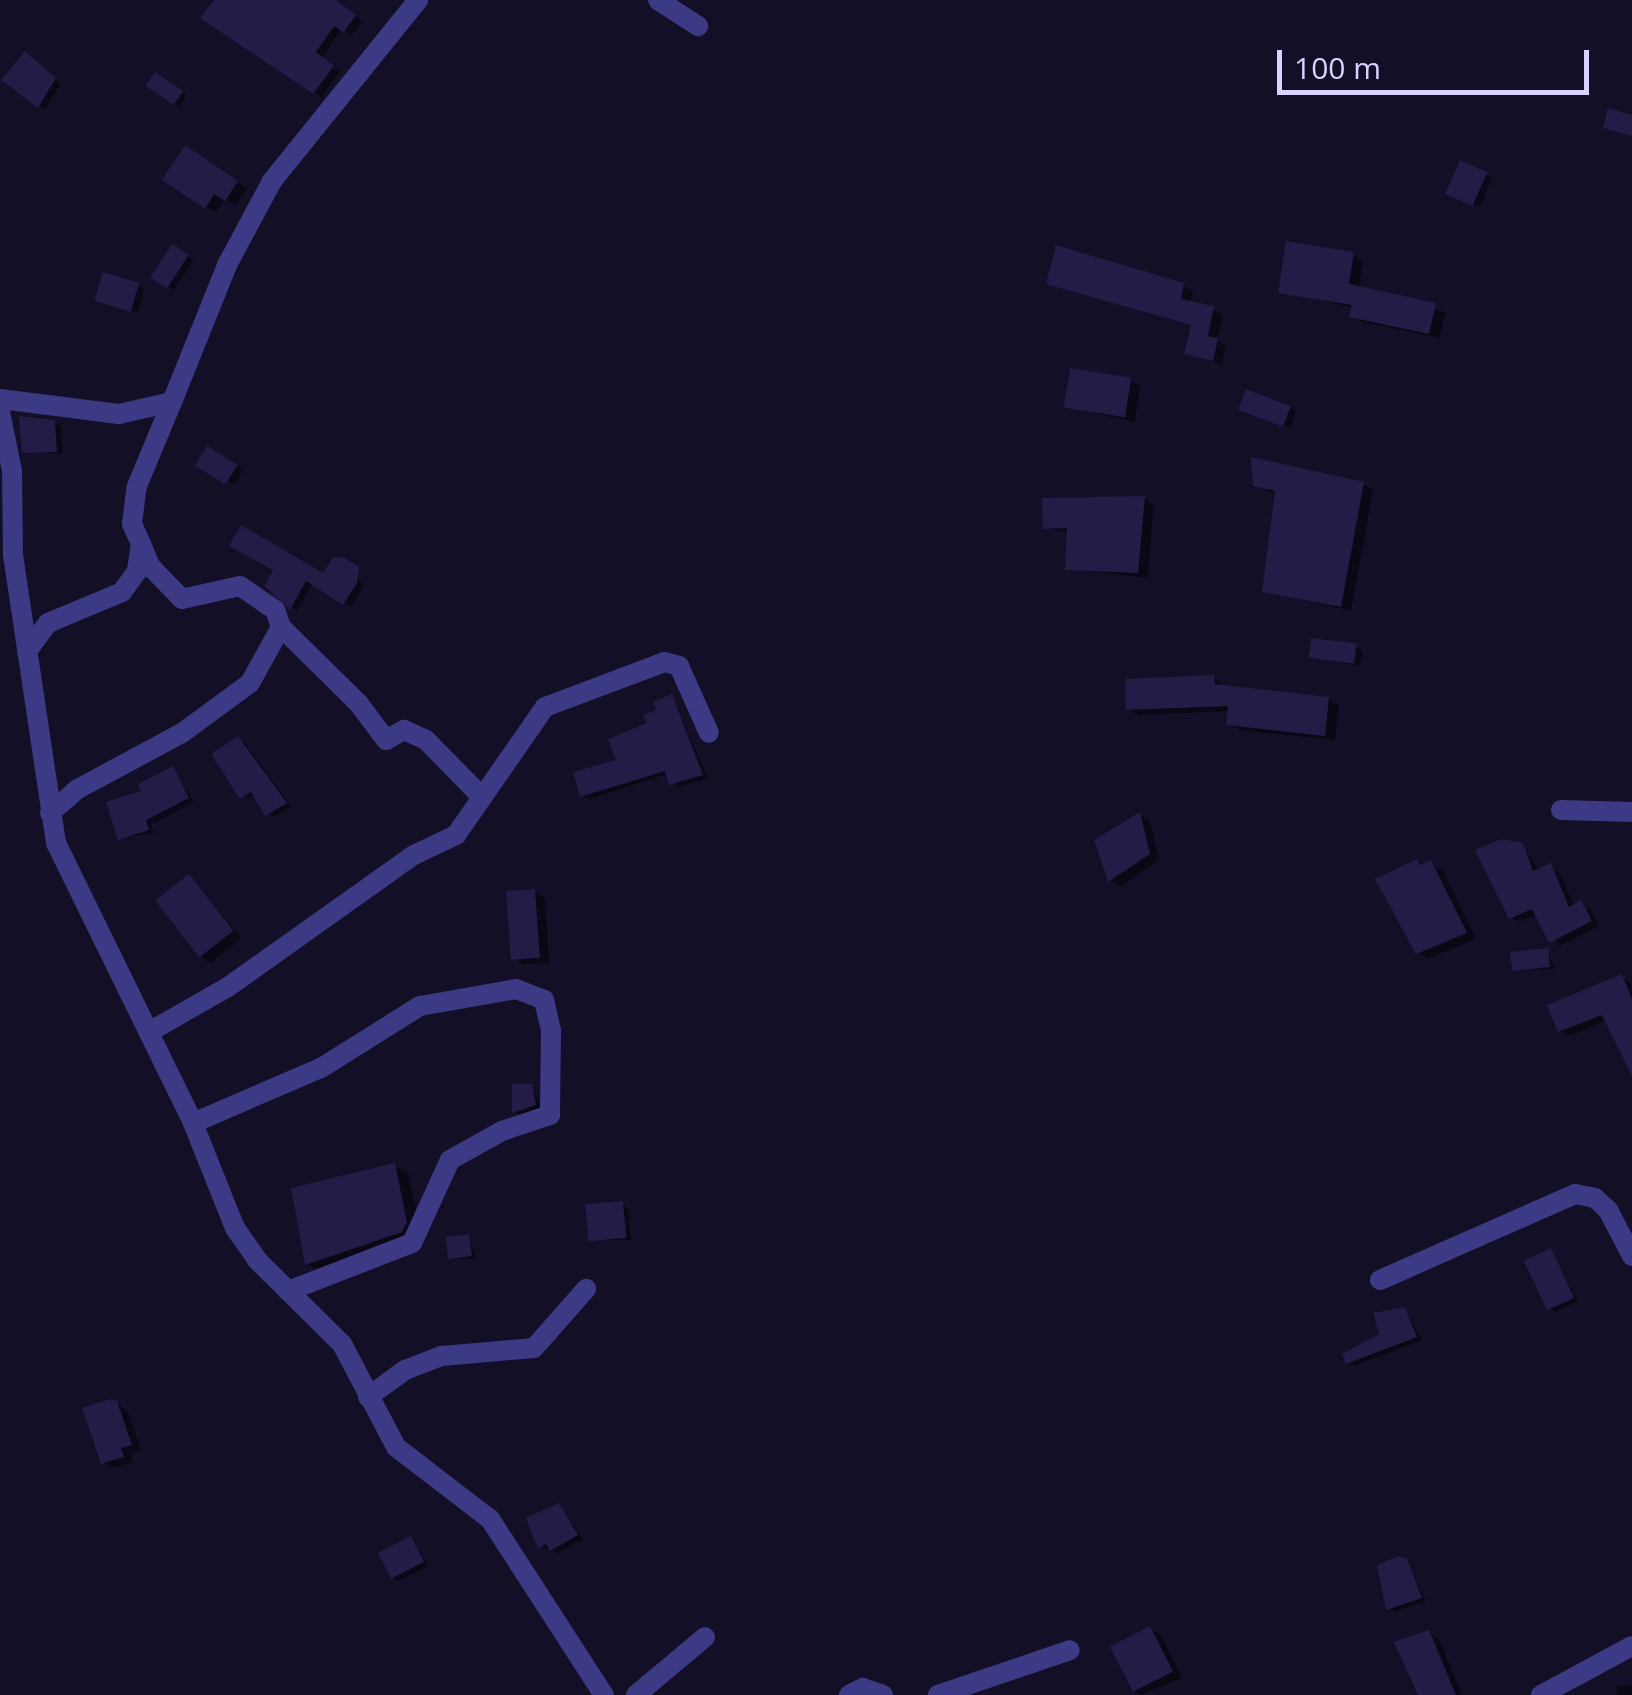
<!DOCTYPE html>
<html>
<head>
<meta charset="utf-8">
<style>
  body { margin:0 }
  #map { position:relative; width:1632px; height:1695px; overflow:hidden; background:#130f26; font-family:"Open Sans",sans-serif }
  div>[style] { position:absolute }
  .shadow>* { inset:0; background:#0007; transform-origin:0 0 }
  .building>* { inset:0; background:#241b47; transform-origin:0 0 }
  .minor>* { height:20px; margin:-10px; padding:0 10px; transform-origin:10px; border-radius:10px; background:#3d3a85 }
  span { translate:-50% -50%; white-space:nowrap; text-align:center; line-height:1.15; -webkit-text-stroke:8px #130f26; paint-order:stroke }
  .scale { position:absolute; left:1277px; top:50px; width:312px; height:45px; box-sizing:border-box; border:5px solid #d9d4ff; border-top:0; padding-left:12px; font-size:30px; line-height:35px; white-space:nowrap; color:#d9d4ff; -webkit-text-stroke:8px #130f26; paint-order:stroke }
</style>
</head>
<body>
<div id="map">
  <div class="shadow">
    <div style="clip-path:polygon(217px 0,333px 0,362px 21px,352px 35px,342px 28px,322px 58px,340px 72px,321px 97px)"></div>
    <div style="clip-path:polygon(32px 57px,61px 84px,45px 109px,39px 106px)"></div>
    <div style="left:156px;top:75px;width:37px;height:13px;rotate:34deg"></div>
    <div style="clip-path:polygon(196px 154px,247px 189px,236px 205px,225px 199px,216px 212px,206px 207px)"></div>
    <div style="clip-path:polygon(1461px 164px,1492px 178px,1480px 207px,1456px 196px)"></div>
    <div style="left:173px;top:247px;width:24px;height:36px;rotate:33deg"></div>
    <div style="clip-path:polygon(1353px 255px,1363px 261px,1359px 289px,1445px 312px,1440px 338px,1363px 322px,1352px 316px,1354px 308px,1281px 291px)"></div>
    <div style="clip-path:polygon(1049px 282px,1183px 286px,1193px 291px,1190px 303px,1223px 314px,1217px 341px,1226px 346px,1222px 364px,1187px 353px,1193px 326px)"></div>
    <div style="clip-path:polygon(138px 285px,144px 289px,138px 313px,104px 303px)"></div>
    <div style="clip-path:polygon(1130px 380px,1140px 386px,1135px 422px,1067px 407px)"></div>
    <div style="clip-path:polygon(1290px 408px,1296px 411px,1290px 428px,1248px 412px)"></div>
    <div style="clip-path:polygon(55px 422px,61px 426px,62px 454px,25px 451px)"></div>
    <div style="left:207px;top:450px;width:41px;height:17px;rotate:29deg"></div>
    <div style="clip-path:polygon(1363px 484px,1373px 490px,1351px 611px,1264px 591px,1277px 494px,1255px 485px)"></div>
    <div style="clip-path:polygon(1144px 498px,1154px 504px,1148px 578px,1068px 568px,1069px 533px,1045px 527px)"></div>
    <div style="clip-path:polygon(351px 564px,363px 587px,351px 606px,313px 582px,297px 611px,267px 586px,324px 576px)"></div>
    <div style="clip-path:polygon(1356px 647px,1363px 650px,1360px 666px,1311px 656px)"></div>
    <div style="clip-path:polygon(1214px 677px,1224px 687px,1329px 699px,1339px 705px,1335px 740px,1239px 730px,1229px 724px,1230px 711px,1139px 715px,1129px 709px)"></div>
    <div style="clip-path:polygon(672px 697px,708px 778px,678px 787px,668px 774px,589px 799px,582px 796px,620px 762px)"></div>
    <div style="clip-path:polygon(238px 739px,245px 743px,291px 807px,273px 817px,256px 796px,242px 797px)"></div>
    <div style="clip-path:polygon(173px 769px,194px 802px,151px 824px,154px 833px,120px 838px,144px 792px)"></div>
    <div style="clip-path:polygon(1140px 815px,1150px 821px,1159px 860px,1121px 886px,1111px 880px,1097px 841px)"></div>
    <div style="clip-path:polygon(1522px 845px,1539px 871px,1559px 871px,1574px 907px,1590px 908px,1599px 926px,1560px 946px,1537px 914px,1519px 922px,1510px 917px)"></div>
    <div style="clip-path:polygon(1417px 862px,1442px 869px,1476px 939px,1428px 959px,1417px 953px)"></div>
    <div style="clip-path:polygon(189px 877px,241px 938px,211px 963px,201px 957px)"></div>
    <div style="clip-path:polygon(535px 892px,545px 898px,549px 963px,523px 964px,512px 958px)"></div>
    <div style="clip-path:polygon(1547px 951px,1556px 969px,1515px 970px)"></div>
    <div style="clip-path:polygon(1622px 977px,1632px 985px,1632px 1057px,1607px 1020px,1570px 1036px,1560px 1031px)"></div>
    <div style="clip-path:polygon(531px 1086px,542px 1108px,521px 1115px,515px 1112px)"></div>
    <div style="clip-path:polygon(395px 1166px,409px 1174px,420px 1231px,322px 1272px,307px 1264px)"></div>
    <div style="clip-path:polygon(622px 1204px,628px 1208px,631px 1240px,591px 1239px)"></div>
    <div style="clip-path:polygon(468px 1236px,477px 1259px,450px 1258px)"></div>
    <div style="clip-path:polygon(1551px 1251px,1578px 1301px,1555px 1312px,1548px 1308px)"></div>
    <div style="clip-path:polygon(1405px 1309px,1422px 1340px,1354px 1366px,1348px 1362px)"></div>
    <div style="clip-path:polygon(117px 1404px,127px 1410px,141px 1450px,130px 1454px,133px 1462px,113px 1468px,103px 1462px)"></div>
    <div style="clip-path:polygon(559px 1506px,583px 1539px,558px 1553px,540px 1547px)"></div>
    <div style="clip-path:polygon(411px 1539px,429px 1566px,399px 1581px,393px 1577px)"></div>
    <div style="clip-path:polygon(1406px 1562px,1426px 1601px,1394px 1612px,1388px 1608px)"></div>
    <div style="clip-path:polygon(1150px 1629px,1161px 1635px,1182px 1678px,1140px 1695px,1135px 1692px)"></div>
    <div style="clip-path:polygon(1428px 1633px,1439px 1639px,1462px 1695px,1421px 1695px)"></div>
    <div style="clip-path:polygon(1632px 1685px,1632px 1695px,1618px 1695px,1615px 1687px)"></div>
  </div>
  <div class="building">
    <div style="clip-path:polygon(214px 0,336px 0,356px 15px,344px 32px,334px 26px,316px 52px,334px 66px,313px 94px,200px 18px)"></div>
    <div style="clip-path:polygon(25px 51px,56px 78px,38px 108px,1px 80px)"></div>
    <div style="left:155px;top:72px;width:34px;height:17px;rotate:34deg"></div>
    <div style="clip-path:polygon(1608px 108px,1632px 115px,1632px 136px,1603px 128px)"></div>
    <div style="clip-path:polygon(185px 145px,238px 181px,225px 201px,214px 194px,205px 209px,162px 180px)"></div>
    <div style="left:1460px;top:160px;width:30px;height:37px;rotate:24deg"></div>
    <div style="clip-path:polygon(1286px 241px,1354px 252px,1349px 284px,1436px 303px,1429px 334px,1349px 317px,1352px 305px,1278px 293px)"></div>
    <div style="left:172px;top:244px;width:20px;height:40px;rotate:33deg"></div>
    <div style="clip-path:polygon(1056px 245px,1184px 283px,1181px 299px,1214px 306px,1208px 336px,1218px 338px,1213px 361px,1184px 354px,1191px 325px,1046px 284px)"></div>
    <div style="left:103px;top:272px;width:38px;height:30px;rotate:17deg"></div>
    <div style="left:1070px;top:368px;width:62px;height:40px;rotate:9deg"></div>
    <div style="left:1246px;top:389px;width:48px;height:22px;rotate:21deg"></div>
    <div style="clip-path:polygon(19px 416px,55px 420px,57px 452px,22px 453px)"></div>
    <div style="left:207px;top:446px;width:36px;height:23px;rotate:32deg"></div>
    <div style="clip-path:polygon(1251px 457px,1364px 482px,1341px 607px,1262px 592px,1275px 491px,1253px 486px)"></div>
    <div style="clip-path:polygon(1145px 496px,1138px 573px,1065px 570px,1067px 528px,1043px 529px,1042px 498px)"></div>
    <div style="clip-path:polygon(241px 525px,323px 573px,333px 557px,345px 558px,359px 567px,357px 583px,343px 605px,306px 581px,290px 610px,264px 586px,273px 570px,229px 546px)"></div>
    <div style="left:1311px;top:638px;width:46px;height:20px;rotate:7deg"></div>
    <div style="clip-path:polygon(1214px 675px,1215px 684px,1329px 697px,1325px 736px,1226px 725px,1228px 706px,1126px 710px,1125px 679px)"></div>
    <div style="clip-path:polygon(672px 694px,703px 775px,669px 785px,665px 771px,580px 797px,573px 772px,616px 760px,608px 739px,647px 723px,643px 715px,656px 710px,653px 702px)"></div>
    <div style="clip-path:polygon(238px 736px,287px 803px,265px 816px,251px 792px,240px 799px,211px 754px)"></div>
    <div style="clip-path:polygon(173px 766px,189px 798px,146px 820px,149px 830px,118px 840px,106px 802px,141px 791px,138px 784px)"></div>
    <div style="clip-path:polygon(1140px 812px,1150px 854px,1108px 882px,1094px 840px)"></div>
    <div style="clip-path:polygon(1501px 839px,1523px 843px,1533px 871px,1551px 863px,1569px 907px,1581px 900px,1592px 921px,1549px 943px,1532px 909px,1509px 919px,1475px 850px)"></div>
    <div style="clip-path:polygon(1417px 859px,1420px 865px,1431px 860px,1467px 933px,1416px 954px,1375px 879px)"></div>
    <div style="left:189px;top:874px;width:72px;height:43px;rotate:52deg"></div>
    <div style="left:535px;top:889px;width:69px;height:29px;rotate:86deg"></div>
    <div style="left:1548px;top:948px;width:19px;height:38px;rotate:84deg"></div>
    <div style="clip-path:polygon(1622px 974px,1632px 999px,1632px 1076px,1602px 1015px,1558px 1032px,1547px 1005px)"></div>
    <div style="clip-path:polygon(512px 1084px,532px 1084px,536px 1105px,512px 1113px)"></div>
    <div style="clip-path:polygon(395px 1163px,407px 1222px,402px 1232px,305px 1265px,291px 1188px)"></div>
    <div style="left:623px;top:1201px;width:37px;height:38px;rotate:85deg"></div>
    <div style="left:469px;top:1234px;width:22px;height:24px;rotate:82deg"></div>
    <div style="left:1551px;top:1248px;width:55px;height:30px;rotate:65deg"></div>
    <div style="clip-path:polygon(1405px 1307px,1417px 1337px,1346px 1364px,1342px 1354px,1379px 1334px,1373px 1313px)"></div>
    <div style="clip-path:polygon(110px 1399px,117px 1401px,132px 1445px,121px 1448px,124px 1457px,101px 1464px,82px 1408px)"></div>
    <div style="clip-path:polygon(559px 1503px,578px 1535px,550px 1551px,546px 1544px,538px 1549px,526px 1518px)"></div>
    <div style="left:411px;top:1536px;width:29px;height:37px;rotate:63deg"></div>
    <div style="clip-path:polygon(1398px 1556px,1407px 1559px,1422px 1598px,1386px 1610px,1377px 1565px)"></div>
    <div style="left:1150px;top:1626px;width:51px;height:45px;rotate:63deg"></div>
    <div style="clip-path:polygon(1429px 1630px,1456px 1695px,1418px 1695px,1394px 1642px)"></div>
  </div>
  <div class="minor">
    <div style="left:658px;top:0;width:48px;rotate:33deg"></div>
    <div style="left:0;top:399px;width:120px;rotate:7.2deg"></div>
    <div style="left:119px;top:414px;width:54px;rotate:-12.8deg"></div>
    <div style="left:172px;top:402px;width:148px;rotate:-68.1deg"></div>
    <div style="left:227px;top:265px;width:95px;rotate:-61.8deg"></div>
    <div style="left:272px;top:181px;width:233px;rotate:-51.1deg"></div>
    <div style="left:0;top:412px;width:60px;rotate:78.5deg"></div>
    <div style="left:12px;top:471px;width:84px;rotate:89.3deg"></div>
    <div style="left:13px;top:555px;width:291px;rotate:81.5deg"></div>
    <div style="left:56px;top:843px;width:312px;rotate:63.9deg"></div>
    <div style="left:193px;top:1123px;width:113px;rotate:68.2deg"></div>
    <div style="left:235px;top:1228px;width:39px;rotate:55deg"></div>
    <div style="left:257px;top:1260px;width:120px;rotate:44.7deg"></div>
    <div style="left:342px;top:1344px;width:116px;rotate:62.3deg"></div>
    <div style="left:396px;top:1447px;width:118px;rotate:37.5deg"></div>
    <div style="left:490px;top:1519px;width:210px;rotate:57.1deg"></div>
    <div style="left:281px;top:627px;width:110px;rotate:44.6deg"></div>
    <div style="left:359px;top:704px;width:45px;rotate:53.1deg"></div>
    <div style="left:386px;top:740px;width:21px;rotate:-29deg"></div>
    <div style="left:404px;top:730px;width:24px;rotate:24deg"></div>
    <div style="left:426px;top:740px;width:78px;rotate:45.5deg"></div>
    <div style="left:27px;top:651px;width:35px;rotate:-53deg"></div>
    <div style="left:48px;top:623px;width:80px;rotate:-22.7deg"></div>
    <div style="left:122px;top:592px;width:26px;rotate:-54deg"></div>
    <div style="left:137px;top:571px;width:27px;rotate:-82deg"></div>
    <div style="left:141px;top:544px;width:22px;rotate:-114deg"></div>
    <div style="left:132px;top:524px;width:38px;rotate:-83deg"></div>
    <div style="left:137px;top:486px;width:91px;rotate:-67.4deg"></div>
    <div style="left:1561px;top:810px;width:71px;rotate:1.6deg"></div>
    <div style="left:50px;top:813px;width:35px;rotate:-41deg"></div>
    <div style="left:76px;top:790px;width:120px;rotate:-28.3deg"></div>
    <div style="left:182px;top:733px;width:84px;rotate:-36.3deg"></div>
    <div style="left:250px;top:683px;width:64px;rotate:-61deg"></div>
    <div style="left:281px;top:627px;width:18px;rotate:-109deg"></div>
    <div style="left:275px;top:610px;width:42px;rotate:-145.6deg"></div>
    <div style="left:240px;top:586px;width:59px;rotate:167.4deg"></div>
    <div style="left:182px;top:599px;width:46px;rotate:-134.1deg"></div>
    <div style="left:150px;top:566px;width:24px;rotate:-112deg"></div>
    <div style="left:149px;top:1032px;width:91px;rotate:-29.7deg"></div>
    <div style="left:228px;top:987px;width:228px;rotate:-35.4deg"></div>
    <div style="left:414px;top:855px;width:47px;rotate:-25.5deg"></div>
    <div style="left:456px;top:835px;width:156px;rotate:-55.2deg"></div>
    <div style="left:545px;top:707px;width:128px;rotate:-20.6deg"></div>
    <div style="left:665px;top:662px;width:15px;rotate:16deg"></div>
    <div style="left:679px;top:666px;width:73px;rotate:65.9deg"></div>
    <div style="left:193px;top:1123px;width:139px;rotate:-23.3deg"></div>
    <div style="left:321px;top:1068px;width:117px;rotate:-32.1deg"></div>
    <div style="left:420px;top:1006px;width:97px;rotate:-10deg"></div>
    <div style="left:516px;top:989px;width:30px;rotate:21deg"></div>
    <div style="left:544px;top:1000px;width:31px;rotate:77deg"></div>
    <div style="left:551px;top:1030px;width:85px;rotate:90.7deg"></div>
    <div style="left:550px;top:1115px;width:51px;rotate:161.6deg"></div>
    <div style="left:502px;top:1131px;width:60px;rotate:150.9deg"></div>
    <div style="left:450px;top:1160px;width:91px;rotate:114.6deg"></div>
    <div style="left:412px;top:1243px;width:133px;rotate:158.8deg"></div>
    <div style="left:1380px;top:1280px;width:213px;rotate:-23.8deg"></div>
    <div style="left:1575px;top:1194px;width:20px;rotate:11deg"></div>
    <div style="left:1595px;top:1198px;width:18px;rotate:43deg"></div>
    <div style="left:1608px;top:1210px;width:52px;rotate:62.4deg"></div>
    <div style="left:368px;top:1397px;width:46px;rotate:-36.1deg"></div>
    <div style="left:405px;top:1370px;width:40px;rotate:-21deg"></div>
    <div style="left:442px;top:1356px;width:92px;rotate:-5deg"></div>
    <div style="left:534px;top:1348px;width:79px;rotate:-48.6deg"></div>
    <div style="left:636px;top:1695px;width:90px;rotate:-40deg"></div>
    <div style="left:849px;top:1695px;width:16px;rotate:-27deg"></div>
    <div style="left:863px;top:1688px;width:21px;rotate:19deg"></div>
    <div style="left:938px;top:1695px;width:139px;rotate:-18.8deg"></div>
    <div style="left:1541px;top:1695px;width:103px;rotate:-28.3deg"></div>
  </div>
  <div class="scale">100 m</div>
</div>
</body>
</html>
